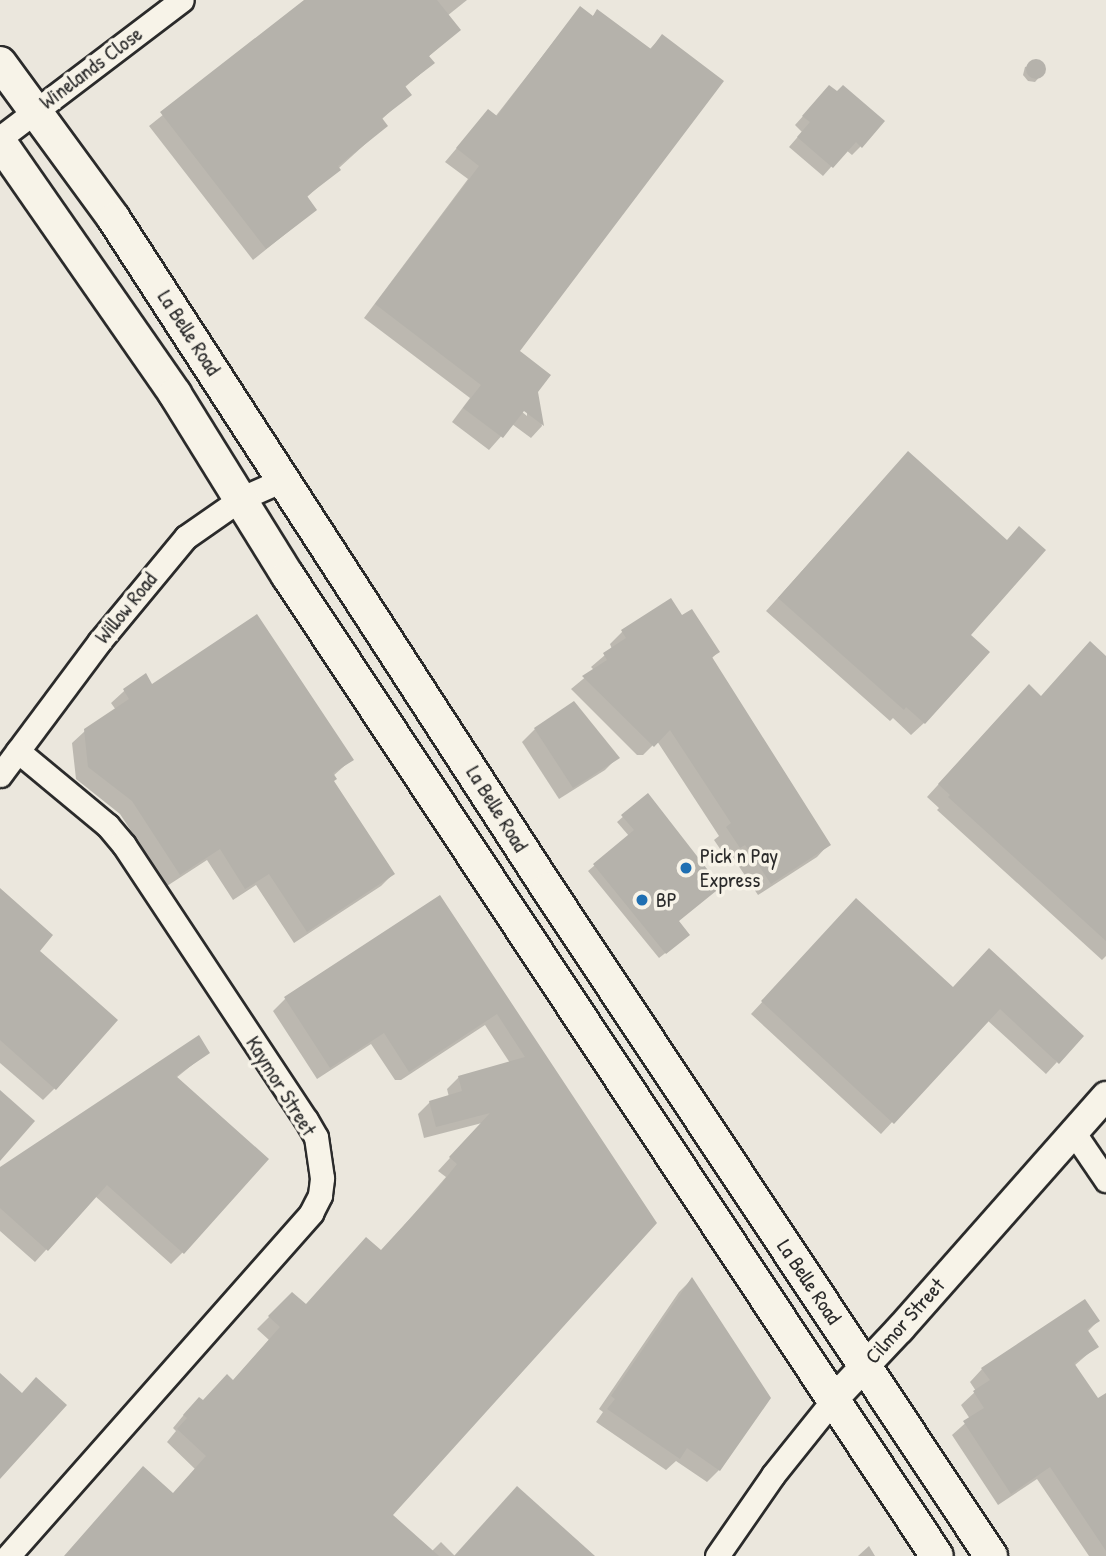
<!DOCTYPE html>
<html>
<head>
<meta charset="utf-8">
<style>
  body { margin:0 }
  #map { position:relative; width:1106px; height:1556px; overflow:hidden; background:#ebe7dd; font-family:"Patrick Hand",sans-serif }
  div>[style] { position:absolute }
  .shadow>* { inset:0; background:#0003 }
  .building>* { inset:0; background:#b5b2ab }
  .round { border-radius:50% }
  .roads { filter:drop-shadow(2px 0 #2b2b2b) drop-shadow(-2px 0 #2b2b2b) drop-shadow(0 2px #2b2b2b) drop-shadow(0 -2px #2b2b2b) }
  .minor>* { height:23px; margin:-11.5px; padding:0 11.5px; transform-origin:11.5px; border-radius:11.5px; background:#f7f3e8 }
  .tertiary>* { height:28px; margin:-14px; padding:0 14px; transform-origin:14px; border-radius:14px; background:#f7f3e8 }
  .secondary>* { height:32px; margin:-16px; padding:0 16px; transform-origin:16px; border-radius:16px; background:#f7f3e8 }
  .dots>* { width:19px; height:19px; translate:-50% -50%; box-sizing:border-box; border:4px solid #f7f3e8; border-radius:50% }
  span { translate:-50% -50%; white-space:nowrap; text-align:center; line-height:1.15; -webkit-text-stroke:7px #f7f3e8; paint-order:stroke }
  .street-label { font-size:21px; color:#2b2b2b }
  .poi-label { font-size:21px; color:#2b2b2b }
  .left { translate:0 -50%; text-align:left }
</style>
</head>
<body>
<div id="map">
  <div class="shadow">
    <div style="clip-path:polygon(307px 0,467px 0,447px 16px,458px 30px,428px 57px,433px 63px,404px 88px,409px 94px,381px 120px,385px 126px,306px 198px,315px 210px,253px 260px,149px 126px)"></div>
    <div style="clip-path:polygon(evenodd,580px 8px,592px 17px,597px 11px,649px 50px,662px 36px,517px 352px,536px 392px,542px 426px,531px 438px,512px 424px,489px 450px,452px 422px,470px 398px,364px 318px,468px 179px,445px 162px,488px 111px,495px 117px,580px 8px,516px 407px,527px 411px,527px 416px,516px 407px)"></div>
    <div style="clip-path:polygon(1041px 62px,1043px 73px,1035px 82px,1028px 81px,1023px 75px,1025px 67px)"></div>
    <div style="clip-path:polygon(821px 96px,861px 146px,852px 155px,846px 150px,823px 176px,789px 147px,802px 132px,795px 125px)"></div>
    <div style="clip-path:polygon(896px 466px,968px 635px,924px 723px,911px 735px,893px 718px,890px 721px,766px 611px)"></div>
    <div style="clip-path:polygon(682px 618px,718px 652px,711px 659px,829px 844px,817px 857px,758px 895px,732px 856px,727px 859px,714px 840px,719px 836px,657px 741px,643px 755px,637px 755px,571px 689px,594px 670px,591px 667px,612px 649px,610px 644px,622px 632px)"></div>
    <div style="clip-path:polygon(1106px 658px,1106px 956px,1102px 960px,937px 810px,939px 808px,927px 797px,1016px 699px,1040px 697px)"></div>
    <div style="clip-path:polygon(134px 682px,351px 760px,333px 776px,332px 781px,393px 874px,381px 886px,294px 943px,256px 885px,233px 900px,207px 860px,167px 886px,120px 814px,76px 779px,72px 743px,85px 731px,116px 710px,111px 703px)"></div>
    <div style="clip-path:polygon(535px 729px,618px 757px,605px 770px,559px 799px,522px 742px)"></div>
    <div style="clip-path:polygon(648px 795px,682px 940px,659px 958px,588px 871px,629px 836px,617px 822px)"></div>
    <div style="clip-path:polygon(0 891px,37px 951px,55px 1088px,43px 1100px,0 1063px)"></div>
    <div style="clip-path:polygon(439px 897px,655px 1223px,390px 1515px,431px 1552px,441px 1542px,455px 1556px,592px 1556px,65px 1556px,173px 1494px,195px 1469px,167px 1442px,176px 1431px,173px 1428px,187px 1411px,232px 1382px,269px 1340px,257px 1329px,292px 1294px,305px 1306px,381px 1252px,446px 1177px,438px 1171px,482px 1123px,424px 1138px,418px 1114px,430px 1102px,449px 1097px,447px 1089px,459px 1077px,510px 1063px,485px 1025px,401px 1080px,395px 1080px,371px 1044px,317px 1079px,273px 1011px,285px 999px)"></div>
    <div style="clip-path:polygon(845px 912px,953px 989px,977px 962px,1057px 1062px,1046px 1074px,987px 1020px,881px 1134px,751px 1014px)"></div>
    <div style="clip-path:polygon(208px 1052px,176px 1078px,183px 1252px,171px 1264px,95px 1196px,35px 1262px,0 1231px,0 1169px)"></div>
    <div style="clip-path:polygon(691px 1280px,719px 1470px,707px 1482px,676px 1461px,666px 1470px,596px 1422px,603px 1412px,599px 1409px,679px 1292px)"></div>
    <div style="clip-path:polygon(1098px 1321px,1087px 1332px,1097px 1346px,1074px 1366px,1097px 1401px,1106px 1395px,1106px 1556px,1089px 1556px,1037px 1479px,998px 1505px,952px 1435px,970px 1419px,961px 1405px,976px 1391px,970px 1382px,982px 1369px)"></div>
    <div style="clip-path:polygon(869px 1546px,875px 1556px,858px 1556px)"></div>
  </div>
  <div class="building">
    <div style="clip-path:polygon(304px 0,437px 0,461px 30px,429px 56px,435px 63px,405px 86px,412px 95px,382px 118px,388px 126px,338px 166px,341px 170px,307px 196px,317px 210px,266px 249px,160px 112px)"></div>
    <div style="clip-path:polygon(580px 6px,593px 16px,597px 9px,651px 49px,662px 34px,724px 81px,520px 351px,551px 375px,538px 392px,544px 426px,524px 411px,503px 438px,463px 408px,481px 385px,375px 304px,479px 166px,456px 148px,488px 109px,497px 116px)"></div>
    <div class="round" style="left:1026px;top:59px;width:20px;height:20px"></div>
    <div style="clip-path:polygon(829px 85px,837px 91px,843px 85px,885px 121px,862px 148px,856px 142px,833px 168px,797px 137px,810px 122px,802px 116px)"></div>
    <div style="clip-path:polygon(908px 451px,1007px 540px,1019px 526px,1046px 550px,971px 635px,990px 652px,925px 724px,906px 707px,904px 710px,778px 598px)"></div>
    <div style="clip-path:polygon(671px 598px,682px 615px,692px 609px,720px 652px,712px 657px,831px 845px,771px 884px,745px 845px,740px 848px,726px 827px,731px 823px,670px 730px,654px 747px,582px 676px,607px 660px,603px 653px,626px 638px,621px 630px)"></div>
    <div style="clip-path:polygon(257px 614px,354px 760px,333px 773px,337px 779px,334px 781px,395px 874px,307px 932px,269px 874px,245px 889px,220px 849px,180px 875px,132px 801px,88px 767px,84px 729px,129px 699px,123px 689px,146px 673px,152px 684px)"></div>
    <div style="clip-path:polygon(1090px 641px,1106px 656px,1106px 941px,948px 797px,950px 795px,938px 784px,1029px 684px,1041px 696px)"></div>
    <div style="clip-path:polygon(574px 701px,620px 758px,573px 788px,534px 728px)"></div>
    <div style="clip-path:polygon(648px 793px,721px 887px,679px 921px,690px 935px,666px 954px,593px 864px,634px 830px,621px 815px)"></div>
    <div style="clip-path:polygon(0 888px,53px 935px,40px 951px,118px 1020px,56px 1090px,0 1040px)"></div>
    <div style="clip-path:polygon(440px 895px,657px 1223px,393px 1515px,439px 1556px,64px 1556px,143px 1466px,173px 1493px,206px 1456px,177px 1429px,187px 1418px,183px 1415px,199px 1397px,203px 1400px,227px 1374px,233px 1380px,280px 1327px,268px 1316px,292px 1292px,306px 1304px,366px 1237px,381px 1250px,438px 1188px,457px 1164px,449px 1157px,490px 1113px,436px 1127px,429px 1101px,462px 1091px,458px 1076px,525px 1057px,497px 1014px,409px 1072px,384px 1033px,330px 1068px,284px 997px)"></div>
    <div style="clip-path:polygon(856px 898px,953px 987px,989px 948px,1084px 1036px,1059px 1064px,1000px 1009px,894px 1124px,761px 1001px)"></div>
    <div style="clip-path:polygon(199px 1035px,210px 1053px,176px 1076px,269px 1159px,184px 1254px,107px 1185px,48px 1251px,0 1208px,0 1167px)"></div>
    <div style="clip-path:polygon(0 1090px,35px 1121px,0 1161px)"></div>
    <div style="clip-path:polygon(692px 1277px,771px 1398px,720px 1471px,687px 1448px,680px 1459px,607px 1409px,615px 1399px,611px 1396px)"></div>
    <div style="clip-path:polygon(1085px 1299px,1100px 1321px,1087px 1329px,1099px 1347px,1074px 1363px,1098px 1398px,1106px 1393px,1106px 1551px,1050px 1467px,1011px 1494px,963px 1421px,984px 1408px,973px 1391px,990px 1380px,981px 1368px)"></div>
    <div style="clip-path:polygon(0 1373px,22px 1393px,36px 1377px,67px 1405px,0 1479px)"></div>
    <div style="clip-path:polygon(517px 1486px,595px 1556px,454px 1556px)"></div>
  </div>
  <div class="roads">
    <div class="minor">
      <div style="left:0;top:138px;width:228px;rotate:-37.2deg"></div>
      <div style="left:0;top:775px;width:166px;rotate:-53.3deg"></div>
      <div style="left:99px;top:642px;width:136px;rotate:-50.4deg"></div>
      <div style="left:186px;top:537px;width:68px;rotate:-34.9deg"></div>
      <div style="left:242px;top:498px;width:47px;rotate:-23.8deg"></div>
      <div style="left:1074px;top:1133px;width:57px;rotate:55.8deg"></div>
      <div style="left:8px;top:1556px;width:458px;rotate:-48.5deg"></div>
      <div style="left:311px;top:1213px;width:20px;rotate:-63deg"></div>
      <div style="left:320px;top:1195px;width:17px;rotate:-83deg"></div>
      <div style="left:322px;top:1178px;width:41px;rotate:-98.3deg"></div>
      <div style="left:316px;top:1137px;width:20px;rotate:-120deg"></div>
      <div style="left:306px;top:1120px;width:330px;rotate:-123.5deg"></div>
      <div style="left:124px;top:845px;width:26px;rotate:-130deg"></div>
      <div style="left:107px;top:825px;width:116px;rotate:-140.3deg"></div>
      <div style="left:717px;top:1556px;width:98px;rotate:-55.3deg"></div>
      <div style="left:773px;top:1475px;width:96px;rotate:-51.3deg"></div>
    </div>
    <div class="tertiary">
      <div style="left:833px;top:1400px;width:98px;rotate:-46.7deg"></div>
      <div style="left:900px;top:1329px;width:311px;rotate:-48.5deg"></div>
    </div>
    <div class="secondary">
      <div style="left:0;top:63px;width:193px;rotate:53.8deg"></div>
      <div style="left:114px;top:219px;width:798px;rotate:57.07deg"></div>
      <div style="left:548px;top:889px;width:801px;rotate:56.41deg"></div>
      <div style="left:0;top:142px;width:307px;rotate:55.2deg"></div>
      <div style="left:175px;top:394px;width:214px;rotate:58.2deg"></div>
      <div style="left:288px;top:576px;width:1175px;rotate:56.49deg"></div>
    </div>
  </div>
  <div class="dots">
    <div style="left:686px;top:868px;background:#1f6fb2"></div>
    <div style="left:642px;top:900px;background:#1f6fb2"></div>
  </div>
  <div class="street-label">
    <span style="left:91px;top:68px;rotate:-37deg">Winelands Close</span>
    <span style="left:189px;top:333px;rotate:57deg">La Belle Road</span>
    <span style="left:126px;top:608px;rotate:-51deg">Willow Road</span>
    <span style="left:497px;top:809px;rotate:58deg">La Belle Road</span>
    <span style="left:281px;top:1086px;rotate:58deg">Kaymor Street</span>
    <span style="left:809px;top:1282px;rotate:56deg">La Belle Road</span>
    <span style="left:905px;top:1321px;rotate:-48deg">Cilmor Street</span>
  </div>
  <div class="poi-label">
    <span class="left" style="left:700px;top:868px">Pick n Pay<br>Express</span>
    <span class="left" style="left:656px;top:900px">BP</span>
  </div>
</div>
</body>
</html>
